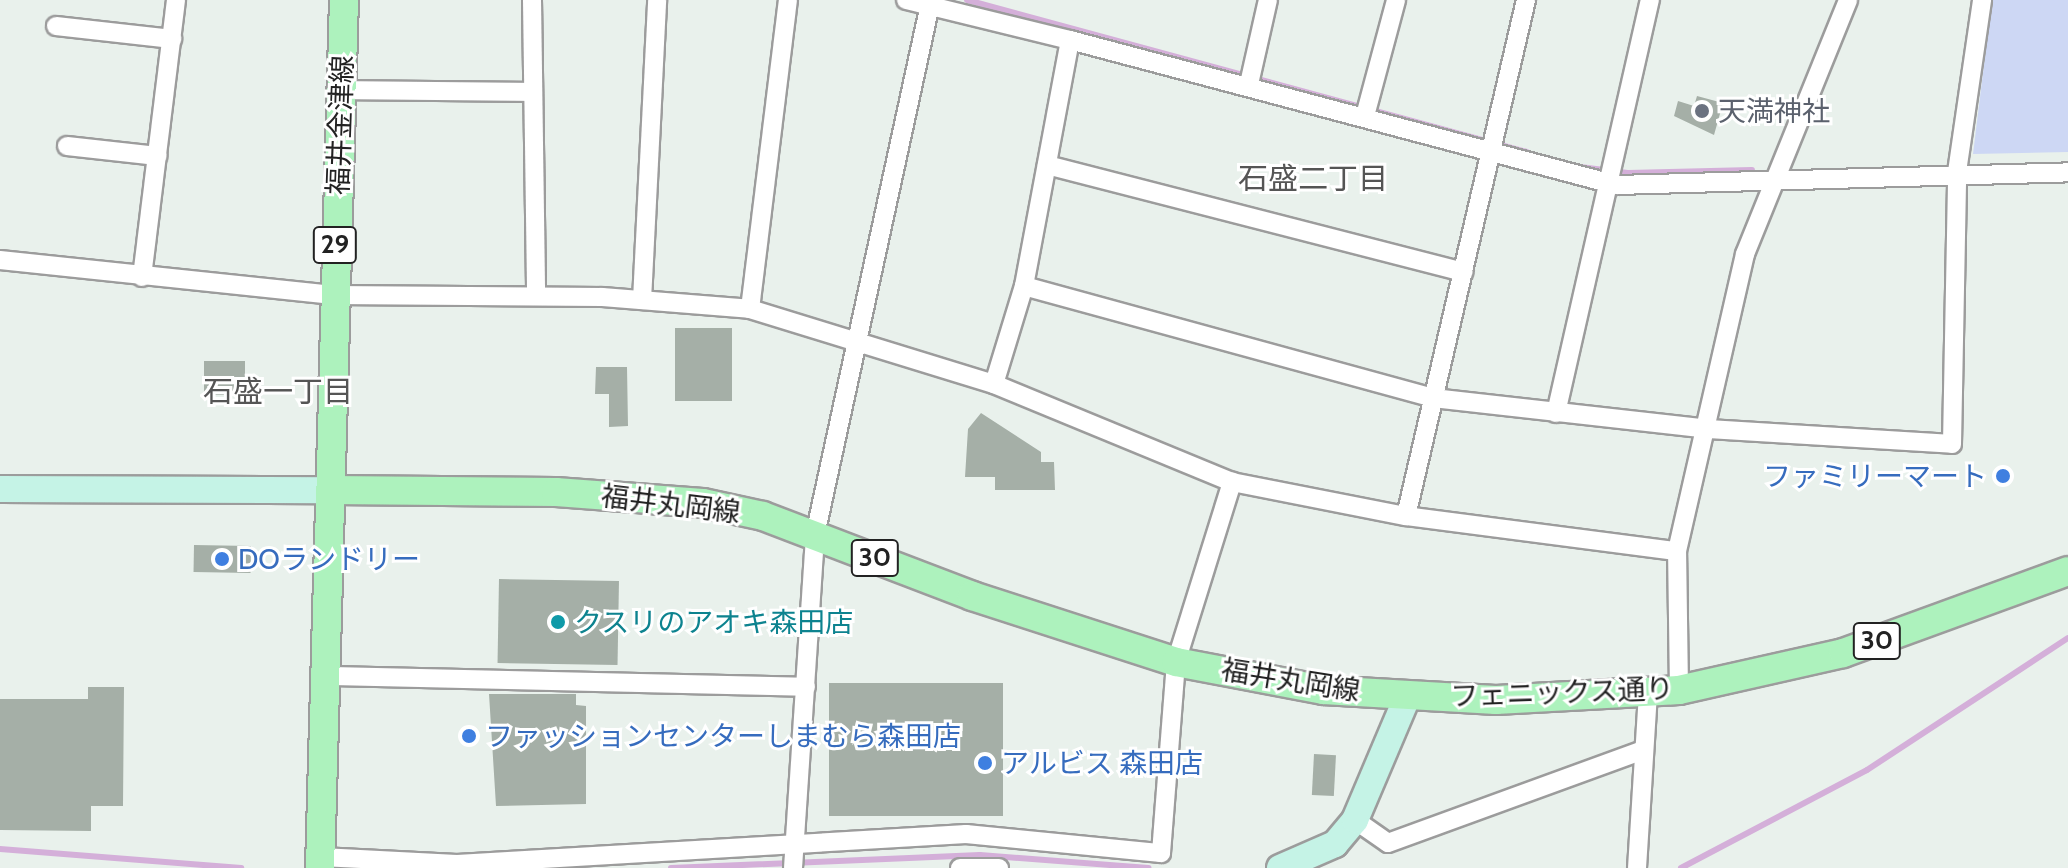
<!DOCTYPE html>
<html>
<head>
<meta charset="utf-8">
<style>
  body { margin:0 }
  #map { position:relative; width:2068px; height:868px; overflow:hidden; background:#e9f1ec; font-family:Cabin,"Noto Sans JP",sans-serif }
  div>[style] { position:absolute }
  .park>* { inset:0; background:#cdd7f4 }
  .stream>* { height:6px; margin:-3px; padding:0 3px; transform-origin:3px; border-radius:3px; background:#d4afd9 }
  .building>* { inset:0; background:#a5afa7; transform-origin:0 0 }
  .roads { filter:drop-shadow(2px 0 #9c9c9c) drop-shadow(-2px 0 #9c9c9c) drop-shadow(0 2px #9c9c9c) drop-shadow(0 -2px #9c9c9c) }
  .street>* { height:18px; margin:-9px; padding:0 9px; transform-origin:9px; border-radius:9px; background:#fff }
  .secondary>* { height:26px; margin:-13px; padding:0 13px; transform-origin:13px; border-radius:13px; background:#c5f3e6 }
  .primary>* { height:28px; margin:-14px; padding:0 14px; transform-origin:14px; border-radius:14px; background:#adf2bd }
  .dots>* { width:22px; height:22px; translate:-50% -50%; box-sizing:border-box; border:4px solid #fff; border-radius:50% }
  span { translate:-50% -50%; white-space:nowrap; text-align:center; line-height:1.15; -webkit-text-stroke:6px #fff; paint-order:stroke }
  .shield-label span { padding:2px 6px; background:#fff; border:2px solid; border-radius:6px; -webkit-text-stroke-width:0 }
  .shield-label { font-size:26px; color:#222; font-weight:700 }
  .worship-label { font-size:28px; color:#5b616d }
  .left { translate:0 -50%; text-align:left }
  .street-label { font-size:28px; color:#222 }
  .shop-label { font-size:28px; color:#366cbe }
  .right { translate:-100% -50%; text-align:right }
  .culture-label { font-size:28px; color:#0d838f }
  .neighbourhood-label { font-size:30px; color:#555 }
</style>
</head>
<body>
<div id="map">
  <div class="park">
    <div style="clip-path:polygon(1992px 0,2068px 0,2068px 152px,1973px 154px)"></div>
  </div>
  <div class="stream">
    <div style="left:967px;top:0;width:580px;rotate:15.19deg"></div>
    <div style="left:1580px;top:167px;width:48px;rotate:7.1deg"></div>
    <div style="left:1628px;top:173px;width:124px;rotate:-1.4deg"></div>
    <div style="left:0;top:849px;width:242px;rotate:4.5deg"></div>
    <div style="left:671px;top:868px;width:309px;rotate:-2.4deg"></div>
    <div style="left:980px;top:855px;width:169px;rotate:4.4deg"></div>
    <div style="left:1681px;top:868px;width:210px;rotate:-27.8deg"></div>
    <div style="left:1867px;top:770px;width:240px;rotate:-33.3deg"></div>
  </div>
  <div class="building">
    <div style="clip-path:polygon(1697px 96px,1723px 103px,1714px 135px,1674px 116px,1678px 101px,1694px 106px)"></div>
    <div style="left:675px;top:328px;width:57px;height:73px"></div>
    <div style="left:245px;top:361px;width:34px;height:41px;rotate:90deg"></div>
    <div style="clip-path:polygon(596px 367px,627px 367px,628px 426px,609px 427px,609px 394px,595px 394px)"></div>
    <div style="clip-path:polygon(981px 413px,1041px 452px,1041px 462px,1054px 462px,1055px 490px,995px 490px,995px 477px,965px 477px,968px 429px)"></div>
    <div style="left:194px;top:545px;width:57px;height:27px;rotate:1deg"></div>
    <div style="left:499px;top:579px;width:120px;height:84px;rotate:1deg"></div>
    <div style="left:829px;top:683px;width:174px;height:133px"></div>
    <div style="clip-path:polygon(88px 687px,124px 687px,123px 806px,91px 806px,91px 831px,0 830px,0 699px,88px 699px)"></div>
    <div style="clip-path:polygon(489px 694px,576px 694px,576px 705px,586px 706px,586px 804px,496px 806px)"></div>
    <div style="left:1314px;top:754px;width:22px;height:41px;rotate:3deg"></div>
  </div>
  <div class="roads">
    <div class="street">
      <div style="left:532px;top:0;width:296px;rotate:89.2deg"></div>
      <div style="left:906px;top:0;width:169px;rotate:13.7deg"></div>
      <div style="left:56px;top:26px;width:117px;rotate:6.4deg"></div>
      <div style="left:1249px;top:84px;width:86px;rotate:-77.3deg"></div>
      <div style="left:341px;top:90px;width:189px;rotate:0.6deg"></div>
      <div style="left:1365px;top:116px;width:120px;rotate:-75deg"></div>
      <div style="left:67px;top:146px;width:91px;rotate:6.3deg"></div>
      <div style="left:1047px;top:165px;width:430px;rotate:14.4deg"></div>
      <div style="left:0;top:260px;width:335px;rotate:6deg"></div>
      <div style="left:333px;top:295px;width:269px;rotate:0.4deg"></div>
      <div style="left:602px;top:297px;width:148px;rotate:4.6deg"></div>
      <div style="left:750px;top:309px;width:255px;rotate:17.1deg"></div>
      <div style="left:994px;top:384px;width:257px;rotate:22.4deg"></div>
      <div style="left:1232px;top:482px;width:177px;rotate:11.1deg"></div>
      <div style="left:1406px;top:516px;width:273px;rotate:7.4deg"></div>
      <div style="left:142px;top:277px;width:279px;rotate:-83deg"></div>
      <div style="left:1024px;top:286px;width:424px;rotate:15.3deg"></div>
      <div style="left:1433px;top:398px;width:278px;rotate:6.4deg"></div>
      <div style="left:1709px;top:429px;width:243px;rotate:3.5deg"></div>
      <div style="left:1952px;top:444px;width:272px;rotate:-88.9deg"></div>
      <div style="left:1957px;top:172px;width:174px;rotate:-81.7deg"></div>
      <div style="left:642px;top:300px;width:300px;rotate:-87.1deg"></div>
      <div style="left:750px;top:309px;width:311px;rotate:-83deg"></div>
      <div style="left:994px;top:384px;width:102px;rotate:-73deg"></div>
      <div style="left:1024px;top:286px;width:250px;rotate:-79.4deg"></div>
      <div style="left:1070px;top:40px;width:565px;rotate:14.87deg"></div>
      <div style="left:1616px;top:185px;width:452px;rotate:-1.6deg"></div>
      <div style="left:1556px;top:413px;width:424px;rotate:-77.2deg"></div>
      <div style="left:1406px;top:516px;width:530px;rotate:-76.91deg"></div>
      <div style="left:330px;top:676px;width:476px;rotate:1.3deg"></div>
      <div style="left:1679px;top:690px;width:139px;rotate:-90.8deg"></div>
      <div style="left:1677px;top:551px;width:305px;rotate:-77.1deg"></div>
      <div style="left:1745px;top:254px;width:274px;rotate:-67.9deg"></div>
      <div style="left:1355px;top:820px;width:40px;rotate:34.9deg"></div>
      <div style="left:1388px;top:843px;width:271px;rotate:-20deg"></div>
      <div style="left:321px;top:857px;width:136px;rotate:2.9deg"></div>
      <div style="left:457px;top:864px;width:510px;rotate:-3.37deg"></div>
      <div style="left:966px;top:834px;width:196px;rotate:5.6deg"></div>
      <div style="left:1161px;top:853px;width:192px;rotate:-85.5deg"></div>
      <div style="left:1176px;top:662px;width:189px;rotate:-72.7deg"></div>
      <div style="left:793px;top:868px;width:334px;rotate:-86.2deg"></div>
      <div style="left:815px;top:535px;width:547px;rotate:-77.77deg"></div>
      <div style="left:960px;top:868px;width:39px"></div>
      <div style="left:1637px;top:868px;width:176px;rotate:-86.4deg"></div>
    </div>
    <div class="secondary">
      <div style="left:0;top:489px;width:331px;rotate:0.2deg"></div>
      <div style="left:1280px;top:868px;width:60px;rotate:-23.6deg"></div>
      <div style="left:1335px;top:844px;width:31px;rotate:-50deg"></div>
      <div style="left:1355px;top:820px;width:136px;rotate:-67deg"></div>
    </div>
    <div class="primary">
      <div style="left:331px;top:490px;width:225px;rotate:0.5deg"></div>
      <div style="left:556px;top:492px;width:147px;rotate:4.3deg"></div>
      <div style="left:703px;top:503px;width:61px;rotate:12.2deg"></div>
      <div style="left:763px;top:516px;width:224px;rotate:20.9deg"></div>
      <div style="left:972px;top:596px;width:214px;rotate:17.9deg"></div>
      <div style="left:1176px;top:662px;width:150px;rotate:10.8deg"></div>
      <div style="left:1323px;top:690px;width:173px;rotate:3.3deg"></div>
      <div style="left:1496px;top:700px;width:183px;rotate:-3.1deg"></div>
      <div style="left:1679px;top:690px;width:168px;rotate:-12.7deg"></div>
      <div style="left:1843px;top:653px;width:239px;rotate:-20deg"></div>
      <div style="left:320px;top:868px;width:868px;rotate:-88.42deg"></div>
    </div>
  </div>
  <div class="dots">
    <div style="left:1702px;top:111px;background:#6b7280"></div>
    <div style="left:2003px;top:476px;background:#3f7fe0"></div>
    <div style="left:222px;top:559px;background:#3f7fe0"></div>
    <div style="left:558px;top:622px;background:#0f9aa8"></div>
    <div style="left:469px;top:736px;background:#3f7fe0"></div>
    <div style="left:985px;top:763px;background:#3f7fe0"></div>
  </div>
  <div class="shield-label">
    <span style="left:335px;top:245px">29</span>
    <span style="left:875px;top:558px">30</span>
    <span style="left:1877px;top:641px">30</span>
  </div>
  <div class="worship-label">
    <span class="left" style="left:1718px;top:111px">天満神社</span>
  </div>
  <div class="street-label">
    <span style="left:340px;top:125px;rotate:-88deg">福井金津線</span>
    <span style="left:671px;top:504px;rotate:7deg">福井丸岡線</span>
    <span style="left:1291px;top:680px;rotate:9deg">福井丸岡線</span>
    <span style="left:1562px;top:692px;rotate:-2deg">フェニックス通り</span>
  </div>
  <div class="shop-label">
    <span class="right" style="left:1987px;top:476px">ファミリーマート</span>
    <span class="left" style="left:238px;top:559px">DOランドリー</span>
    <span class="left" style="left:485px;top:736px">ファッションセンターしまむら森田店</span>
    <span class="left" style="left:1001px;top:763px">アルビス 森田店</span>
  </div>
  <div class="culture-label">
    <span class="left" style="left:574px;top:622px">クスリのアオキ森田店</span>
  </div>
  <div class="neighbourhood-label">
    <span style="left:1313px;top:179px">石盛二丁目</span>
    <span style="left:278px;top:392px">石盛一丁目</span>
  </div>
</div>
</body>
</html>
